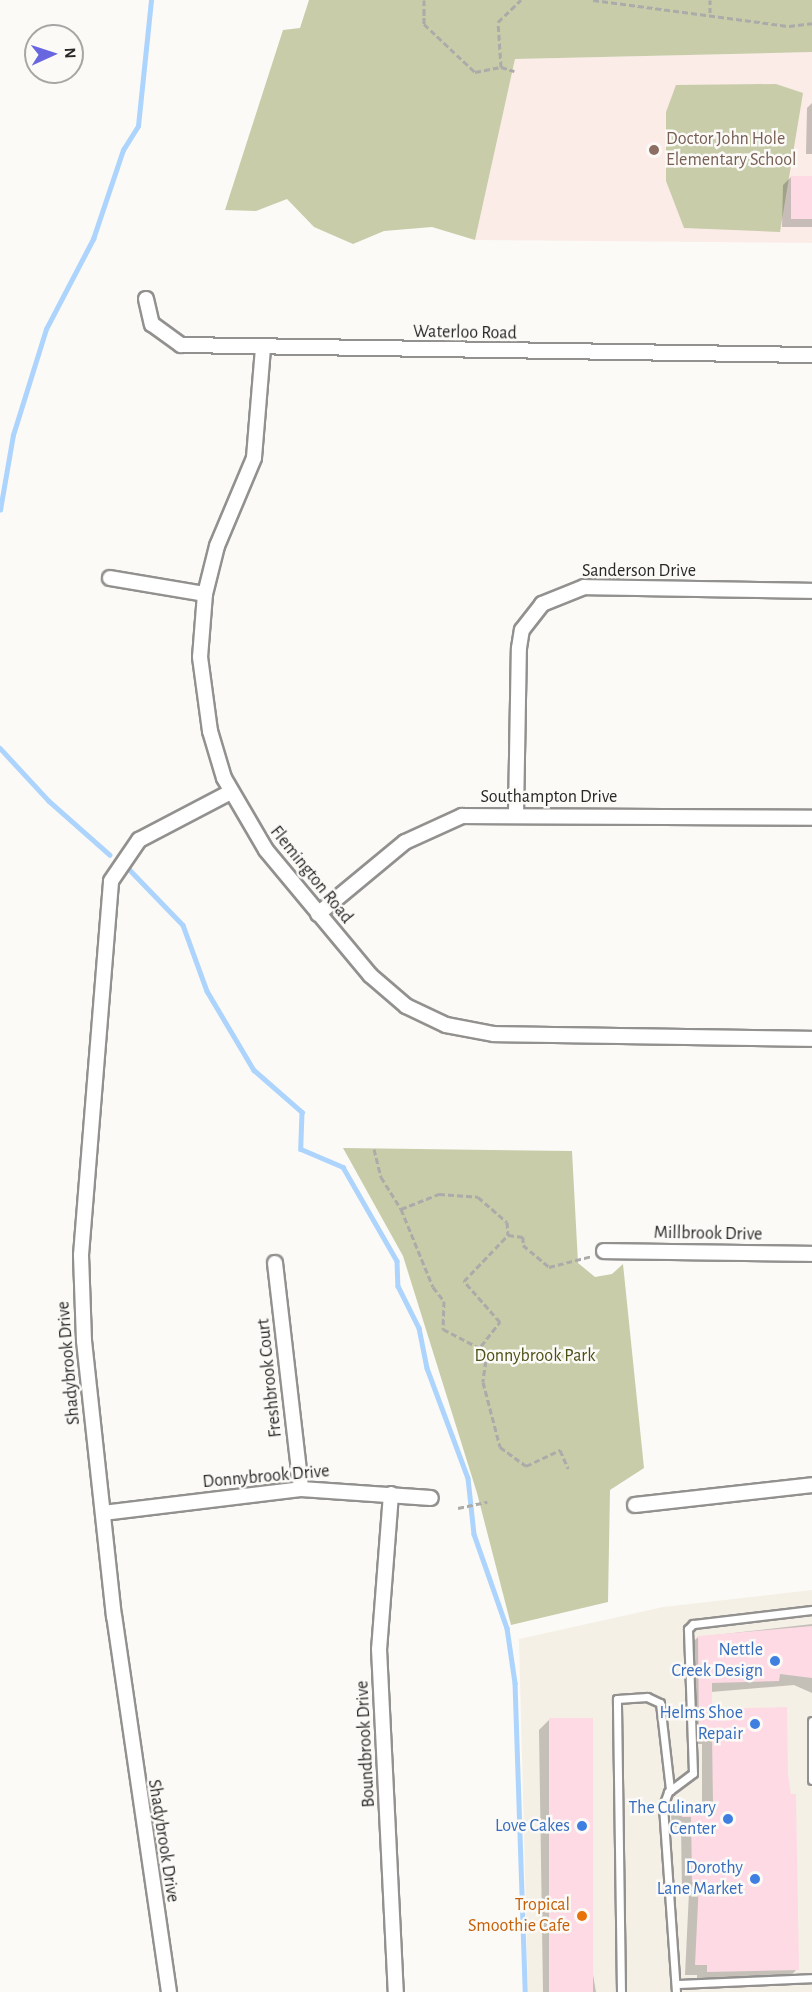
<!DOCTYPE html>
<html>
<head>
<meta charset="utf-8">
<style>
  body { margin:0 }
  #map { position:relative; width:812px; height:1992px; overflow:hidden; background:#fbfaf7; font-family:"Alegreya Sans",sans-serif }
  div>[style] { position:absolute }
  .built>* { inset:0; background:#f5f0e6 }
  .education>* { inset:0; background:#fbece7 }
  .green>* { inset:0; background:#c8cca9 }
  .shadow>* { inset:0; background:#0003 }
  .stream>* { height:4.5px; margin:-2.25px; padding:0 2.25px; transform-origin:2.25px; border-radius:2.25px; background:#add4fc }
  .building>* { inset:0; background:#fedae5; transform-origin:0 0 }
  .path>* { height:3px; margin-top:-1.5px; transform-origin:0; background:repeating-linear-gradient(90deg,#ababa9 0 6px,transparent 0 9px) }
  .roads { filter:drop-shadow(2px 0 #93918f) drop-shadow(-2px 0 #93918f) drop-shadow(0 2px #93918f) drop-shadow(0 -2px #93918f) }
  .lane>* { height:7px; margin:-3.5px; padding:0 3.5px; transform-origin:3.5px; border-radius:3.5px; background:#fff }
  .street>* { height:14px; margin:-7px; padding:0 7px; transform-origin:7px; border-radius:7px; background:#fff }
  .dots>* { width:16px; height:16px; translate:-50% -50%; box-sizing:border-box; border:3px solid #fbfaf7; border-radius:50% }
  span { translate:-50% -50%; white-space:nowrap; text-align:center; line-height:1.15; -webkit-text-stroke:5px #fbfaf7; paint-order:stroke }
  .education-label { font-size:18px; color:#785e54 }
  .left { translate:0 -50%; text-align:left }
  .street-label { font-size:18px; color:#282827 }
  .park-label { font-size:18px; color:#4c5015 }
  .shop-label { font-size:18px; color:#366cbe }
  .right { translate:-100% -50%; text-align:right }
  .food-label { font-size:18px; color:#c56008 }
  .north { position:absolute; left:24px; top:24px; width:60px; height:60px; box-sizing:border-box; background:#fbfaf7; border:2px solid #a7a6a4; border-radius:50%; rotate:87deg; font-size:16px; font-weight:700; line-height:24px; text-align:center; color:#282827 }
  .north::after { content:''; display:block; margin:auto; width:21px; height:27px; background:#6867e0; clip-path:polygon(50% 0,100% 100%,50% 72%,0 100%) }
</style>
</head>
<body>
<div id="map">
  <div class="built">
    <div style="clip-path:polygon(812px 1590px,812px 1992px,528px 1992px,519px 1639px,663px 1607px)"></div>
  </div>
  <div class="education">
    <div style="clip-path:polygon(812px 52px,812px 243px,475px 240px,515px 59px)"></div>
  </div>
  <div class="green">
    <div style="clip-path:polygon(309px 0,812px 0,812px 52px,515px 59px,475px 240px,432px 227px,384px 231px,353px 244px,314px 227px,287px 199px,256px 211px,225px 210px,283px 30px,300px 28px)"></div>
    <div style="clip-path:polygon(776px 84px,803px 93px,780px 232px,684px 228px,666px 181px,666px 112px,676px 85px)"></div>
    <div style="clip-path:polygon(343px 1148px,572px 1151px,578px 1263px,595px 1277px,612px 1274px,623px 1264px,644px 1468px,610px 1490px,608px 1602px,511px 1625px,477px 1493px,403px 1256px)"></div>
  </div>
  <div class="shadow">
    <div style="clip-path:polygon(812px 103px,812px 154px,806px 154px,807px 108px)"></div>
    <div style="clip-path:polygon(791px 177px,812px 177px,812px 227px,782px 227px,783px 185px)"></div>
    <div style="clip-path:polygon(812px 1624px,812px 1693px,794px 1685px,711px 1692px,711px 1710px,786px 1774px,797px 1969px,787px 1980px,697px 1982px,697px 1975px,685px 1975px,689px 1892px,682px 1892px,681px 1827px,672px 1827px,671px 1815px,682px 1804px,702px 1804px,702px 1744px,688px 1744px,687px 1648px,698px 1637px)"></div>
    <div style="clip-path:polygon(549px 1720px,596px 1992px,543px 1992px,539px 1730px)"></div>
  </div>
  <div class="stream">
    <div style="left:0;top:510px;width:76px;rotate:-80.2deg"></div>
    <div style="left:13px;top:435px;width:111px;rotate:-72.7deg"></div>
    <div style="left:46px;top:329px;width:102px;rotate:-62.4deg"></div>
    <div style="left:93px;top:239px;width:94px;rotate:-71.4deg"></div>
    <div style="left:123px;top:150px;width:28px;rotate:-58deg"></div>
    <div style="left:138px;top:126px;width:127px;rotate:-84.1deg"></div>
    <div style="left:0;top:748px;width:72px;rotate:47.2deg"></div>
    <div style="left:49px;top:801px;width:81px;rotate:41.5deg"></div>
    <div style="left:130px;top:870px;width:76px;rotate:46.1deg"></div>
    <div style="left:183px;top:925px;width:70px;rotate:70deg"></div>
    <div style="left:207px;top:991px;width:92px;rotate:59.3deg"></div>
    <div style="left:254px;top:1070px;width:64px;rotate:41.2deg"></div>
    <div style="left:302px;top:1112px;width:37px;rotate:92deg"></div>
    <div style="left:301px;top:1149px;width:46px;rotate:23.2deg"></div>
    <div style="left:343px;top:1167px;width:108px;rotate:60.1deg"></div>
    <div style="left:397px;top:1261px;width:25px;rotate:88deg"></div>
    <div style="left:398px;top:1286px;width:47px;rotate:63.4deg"></div>
    <div style="left:419px;top:1328px;width:41px;rotate:78.7deg"></div>
    <div style="left:427px;top:1368px;width:117px;rotate:69.6deg"></div>
    <div style="left:468px;top:1478px;width:56px;rotate:83.9deg"></div>
    <div style="left:474px;top:1534px;width:100px;rotate:70.7deg"></div>
    <div style="left:507px;top:1628px;width:56px;rotate:81.7deg"></div>
    <div style="left:515px;top:1683px;width:309px;rotate:88.1deg"></div>
  </div>
  <div class="building">
    <div style="left:791px;top:176px;width:21px;height:43px"></div>
    <div style="clip-path:polygon(812px 1626px,812px 1678px,780px 1674px,779px 1681px,712px 1683px,712px 1709px,787px 1707px,788px 1774px,791px 1794px,796px 1794px,799px 1970px,707px 1972px,707px 1965px,695px 1965px,699px 1882px,692px 1882px,691px 1817px,682px 1817px,681px 1803px,713px 1803px,712px 1734px,699px 1734px,698px 1636px)"></div>
    <div style="left:549px;top:1718px;width:44px;height:274px"></div>
  </div>
  <div class="path">
    <div style="left:424px;top:0;width:24px;rotate:90deg"></div>
    <div style="left:424px;top:24px;width:70px;rotate:43.3deg"></div>
    <div style="left:475px;top:72px;width:26px;rotate:-11deg"></div>
    <div style="left:501px;top:67px;width:45px;rotate:-93.8deg"></div>
    <div style="left:498px;top:22px;width:32px;rotate:-44deg"></div>
    <div style="left:593px;top:0;width:198px;rotate:7.6deg"></div>
    <div style="left:789px;top:26px;width:23px;rotate:-7deg"></div>
    <div style="left:710px;top:13px;width:13px;rotate:-90deg"></div>
    <div style="left:501px;top:67px;width:14px;rotate:17deg"></div>
    <div style="left:374px;top:1149px;width:29px;rotate:76deg"></div>
    <div style="left:381px;top:1177px;width:38px;rotate:58deg"></div>
    <div style="left:401px;top:1209px;width:41px;rotate:-21.5deg"></div>
    <div style="left:439px;top:1194px;width:39px;rotate:4deg"></div>
    <div style="left:478px;top:1197px;width:38px;rotate:41deg"></div>
    <div style="left:507px;top:1222px;width:13px;rotate:86deg"></div>
    <div style="left:508px;top:1235px;width:15px;rotate:8deg"></div>
    <div style="left:523px;top:1237px;width:8px;rotate:90deg"></div>
    <div style="left:523px;top:1245px;width:34px;rotate:40deg"></div>
    <div style="left:549px;top:1267px;width:44px;rotate:-14.3deg"></div>
    <div style="left:401px;top:1209px;width:84px;rotate:67.7deg"></div>
    <div style="left:433px;top:1287px;width:18px;rotate:52deg"></div>
    <div style="left:444px;top:1301px;width:28px;rotate:92deg"></div>
    <div style="left:443px;top:1329px;width:50px;rotate:27.6deg"></div>
    <div style="left:487px;top:1352px;width:30px;rotate:98deg"></div>
    <div style="left:483px;top:1382px;width:67px;rotate:75.3deg"></div>
    <div style="left:500px;top:1447px;width:32px;rotate:36deg"></div>
    <div style="left:526px;top:1466px;width:38px;rotate:-25deg"></div>
    <div style="left:560px;top:1450px;width:20px;rotate:66deg"></div>
    <div style="left:481px;top:1346px;width:31px;rotate:-52deg"></div>
    <div style="left:500px;top:1322px;width:55px;rotate:-131.3deg"></div>
    <div style="left:464px;top:1281px;width:64px;rotate:-46.3deg"></div>
    <div style="left:458px;top:1508px;width:30px;rotate:-12deg"></div>
  </div>
  <div class="roads">
    <div class="lane">
      <div style="left:812px;top:1721px;width:59px;rotate:90deg"></div>
      <div style="left:676px;top:1984px;width:136px;rotate:-2.5deg"></div>
      <div style="left:621px;top:1992px;width:293px;rotate:-90.8deg"></div>
      <div style="left:617px;top:1699px;width:30px;rotate:-4deg"></div>
      <div style="left:647px;top:1697px;width:14px;rotate:25deg"></div>
      <div style="left:660px;top:1703px;width:88px;rotate:83.4deg"></div>
      <div style="left:676px;top:1992px;width:186px;rotate:-94deg"></div>
      <div style="left:663px;top:1806px;width:15px;rotate:-70deg"></div>
      <div style="left:668px;top:1792px;width:31px;rotate:-37deg"></div>
      <div style="left:693px;top:1773px;width:144px;rotate:-92deg"></div>
      <div style="left:688px;top:1629px;width:7px;rotate:-45deg"></div>
      <div style="left:693px;top:1624px;width:120px;rotate:-6.7deg"></div>
    </div>
    <div class="street">
      <div style="left:146px;top:299px;width:26px;rotate:77deg"></div>
      <div style="left:152px;top:324px;width:36px;rotate:36deg"></div>
      <div style="left:181px;top:345px;width:631px;rotate:0.91deg"></div>
      <div style="left:263px;top:348px;width:110px;rotate:94.7deg"></div>
      <div style="left:254px;top:458px;width:95px;rotate:112.8deg"></div>
      <div style="left:217px;top:546px;width:49px;rotate:104deg"></div>
      <div style="left:205px;top:594px;width:63px;rotate:94.5deg"></div>
      <div style="left:200px;top:657px;width:75px;rotate:82.3deg"></div>
      <div style="left:210px;top:731px;width:49px;rotate:73.4deg"></div>
      <div style="left:224px;top:778px;width:83px;rotate:59.7deg"></div>
      <div style="left:266px;top:850px;width:163px;rotate:50.2deg"></div>
      <div style="left:370px;top:975px;width:48px;rotate:40.7deg"></div>
      <div style="left:406px;top:1006px;width:44px;rotate:25.4deg"></div>
      <div style="left:446px;top:1025px;width:49px;rotate:10.6deg"></div>
      <div style="left:494px;top:1034px;width:318px;rotate:0.9deg"></div>
      <div style="left:110px;top:578px;width:96px;rotate:9.6deg"></div>
      <div style="left:516px;top:814px;width:166px;rotate:-89deg"></div>
      <div style="left:519px;top:648px;width:18px;rotate:-81deg"></div>
      <div style="left:522px;top:630px;width:33px;rotate:-52deg"></div>
      <div style="left:542px;top:604px;width:45px;rotate:-22deg"></div>
      <div style="left:584px;top:587px;width:228px;rotate:1deg"></div>
      <div style="left:318px;top:914px;width:113px;rotate:-39.6deg"></div>
      <div style="left:405px;top:842px;width:63px;rotate:-24.5deg"></div>
      <div style="left:462px;top:816px;width:350px;rotate:0.3deg"></div>
      <div style="left:604px;top:1251px;width:208px;rotate:0.8deg"></div>
      <div style="left:275px;top:1263px;width:227px;rotate:83.4deg"></div>
      <div style="left:391px;top:1494px;width:155px;rotate:94.4deg"></div>
      <div style="left:379px;top:1649px;width:343px;rotate:87.2deg"></div>
      <div style="left:635px;top:1505px;width:178px;rotate:-6.4deg"></div>
      <div style="left:103px;top:1513px;width:199px;rotate:-6.9deg"></div>
      <div style="left:301px;top:1489px;width:130px;rotate:4deg"></div>
      <div style="left:169px;top:1992px;width:379px;rotate:-98.3deg"></div>
      <div style="left:114px;top:1617px;width:278px;rotate:-96.2deg"></div>
      <div style="left:84px;top:1341px;width:86px;rotate:-92deg"></div>
      <div style="left:81px;top:1255px;width:375px;rotate:-85.4deg"></div>
      <div style="left:111px;top:881px;width:50px;rotate:-55.7deg"></div>
      <div style="left:139px;top:840px;width:104px;rotate:-27.6deg"></div>
    </div>
  </div>
  <div class="dots">
    <div style="left:654px;top:150px;background:#8d6e63"></div>
    <div style="left:775px;top:1661px;background:#3f7fe0"></div>
    <div style="left:755px;top:1724px;background:#3f7fe0"></div>
    <div style="left:728px;top:1819px;background:#3f7fe0"></div>
    <div style="left:582px;top:1826px;background:#3f7fe0"></div>
    <div style="left:755px;top:1879px;background:#3f7fe0"></div>
    <div style="left:582px;top:1916px;background:#e8710a"></div>
  </div>
  <div class="education-label">
    <span class="left" style="left:666px;top:150px">Doctor John Hole<br>Elementary School</span>
  </div>
  <div class="street-label">
    <span style="left:465px;top:333px;rotate:1deg">Waterloo Road</span>
    <span style="left:639px;top:571px">Sanderson Drive</span>
    <span style="left:549px;top:797px">Southampton Drive</span>
    <span style="left:311px;top:875px;rotate:51deg">Flemington Road</span>
    <span style="left:708px;top:1234px;rotate:1deg">Millbrook Drive</span>
    <span style="left:69px;top:1363px;rotate:-95deg">Shadybrook Drive</span>
    <span style="left:270px;top:1378px;rotate:-96deg">Freshbrook Court</span>
    <span style="left:266px;top:1477px;rotate:-5deg">Donnybrook Drive</span>
    <span style="left:366px;top:1744px;rotate:-93deg">Boundbrook Drive</span>
    <span style="left:163px;top:1841px;rotate:81deg">Shadybrook Drive</span>
  </div>
  <div class="park-label">
    <span style="left:535px;top:1356px">Donnybrook Park</span>
  </div>
  <div class="shop-label">
    <span class="right" style="left:763px;top:1661px">Nettle<br>Creek Design</span>
    <span class="right" style="left:743px;top:1724px">Helms Shoe<br>Repair</span>
    <span class="right" style="left:716px;top:1819px">The Culinary<br>Center</span>
    <span class="right" style="left:570px;top:1826px">Love Cakes</span>
    <span class="right" style="left:743px;top:1879px">Dorothy<br>Lane Market</span>
  </div>
  <div class="food-label">
    <span class="right" style="left:570px;top:1916px">Tropical<br>Smoothie Cafe</span>
  </div>
  <div class="north">N</div>
</div>
</body>
</html>
